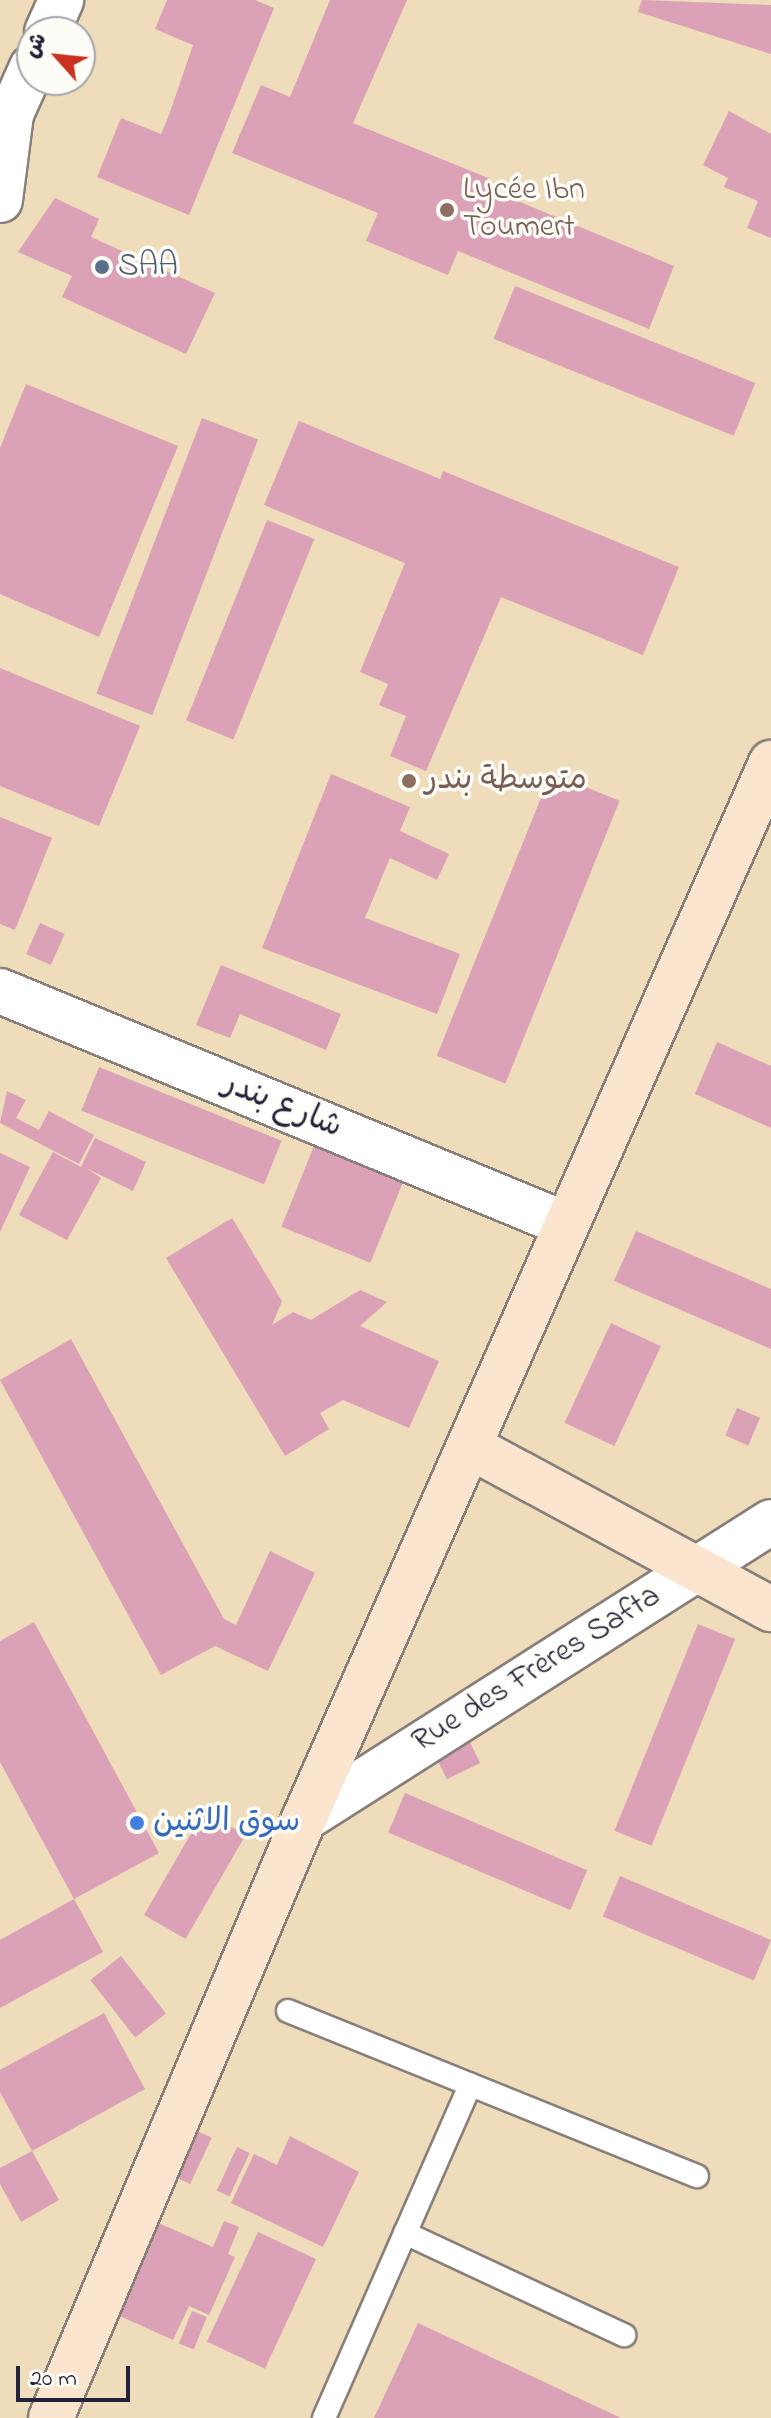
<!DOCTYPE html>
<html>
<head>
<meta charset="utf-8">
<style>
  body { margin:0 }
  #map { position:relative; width:771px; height:2418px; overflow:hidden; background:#eedcba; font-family:"Indie Flower","Playpen Sans Arabic",sans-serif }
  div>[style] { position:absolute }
  .building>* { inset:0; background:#dba1b7; transform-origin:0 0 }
  .roads { filter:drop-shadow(2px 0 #887f7a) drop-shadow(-2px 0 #887f7a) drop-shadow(0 2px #887f7a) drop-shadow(0 -2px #887f7a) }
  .lane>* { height:22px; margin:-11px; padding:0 11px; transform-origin:11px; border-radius:11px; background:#fff }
  .street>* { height:44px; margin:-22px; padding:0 22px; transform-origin:22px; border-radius:22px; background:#fff }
  .secondary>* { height:44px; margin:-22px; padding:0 22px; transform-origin:22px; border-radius:22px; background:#fbe5cf }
  .dots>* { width:22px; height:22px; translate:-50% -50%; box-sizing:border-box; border:4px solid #fdfcf7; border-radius:50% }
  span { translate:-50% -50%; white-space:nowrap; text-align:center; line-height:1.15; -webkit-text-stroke:7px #fdfcf7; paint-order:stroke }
  .education-label { font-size:32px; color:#785e54 }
  .left { translate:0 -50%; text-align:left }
  .service-label { font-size:32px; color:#4e5e75 }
  .street-label { font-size:32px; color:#22223b }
  .shop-label { font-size:32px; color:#366cbe }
  .north { position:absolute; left:16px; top:16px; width:80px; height:80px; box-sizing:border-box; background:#fdfcf7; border:2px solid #a5a5ac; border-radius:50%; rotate:297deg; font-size:22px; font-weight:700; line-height:32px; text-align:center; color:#22223b }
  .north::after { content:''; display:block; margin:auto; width:28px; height:36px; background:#c8321e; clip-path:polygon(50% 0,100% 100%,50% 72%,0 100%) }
  .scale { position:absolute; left:16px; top:2366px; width:114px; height:36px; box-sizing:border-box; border:4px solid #22223b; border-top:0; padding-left:10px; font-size:24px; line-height:28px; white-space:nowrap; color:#22223b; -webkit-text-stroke:6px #fdfcf7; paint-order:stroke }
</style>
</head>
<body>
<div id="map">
  <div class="building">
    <div style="clip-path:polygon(167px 0,255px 0,274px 8px,189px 215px,97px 177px,121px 118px,161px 134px,169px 115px,193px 45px,155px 29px)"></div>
    <div style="clip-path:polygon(330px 0,407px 0,353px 123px,488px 178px,484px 187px,674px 266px,649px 329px,458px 251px,448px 275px,366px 241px,378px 213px,232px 153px,261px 85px,290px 97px)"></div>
    <div style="clip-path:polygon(642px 0,771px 5px,771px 54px,638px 12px)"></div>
    <div style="clip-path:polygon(729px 111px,771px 134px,771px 238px,747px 228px,758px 201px,724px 187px,728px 178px,703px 165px)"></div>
    <div style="clip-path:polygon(55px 198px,99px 219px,91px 237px,215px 293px,186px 354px,62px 297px,72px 276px,18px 252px)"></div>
    <div style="left:515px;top:286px;width:259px;height:57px;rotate:22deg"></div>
    <div style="clip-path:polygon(26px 384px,178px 446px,99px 637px,0 594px,0 448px)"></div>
    <div style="left:202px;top:418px;width:60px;height:295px;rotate:21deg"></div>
    <div style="clip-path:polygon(299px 421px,440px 479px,443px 471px,679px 567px,643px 655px,501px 597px,426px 771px,390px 756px,406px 716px,379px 705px,388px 684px,360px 672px,405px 563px,264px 505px)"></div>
    <div style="left:267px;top:520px;width:51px;height:216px;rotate:22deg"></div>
    <div style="clip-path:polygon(0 668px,140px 726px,99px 826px,0 786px)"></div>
    <div style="left:551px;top:773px;width:74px;height:305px;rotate:22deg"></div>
    <div style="clip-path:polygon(331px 774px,410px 807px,400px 831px,449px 854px,437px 880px,390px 858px,365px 918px,460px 954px,437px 1014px,262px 948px)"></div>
    <div style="clip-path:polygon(0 817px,52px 838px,15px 930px,0 924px)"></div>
    <div style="left:40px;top:923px;width:27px;height:34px;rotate:24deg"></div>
    <div style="clip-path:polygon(221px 965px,341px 1014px,326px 1050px,240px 1014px,230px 1038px,196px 1025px)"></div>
    <div style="clip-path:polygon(717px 1042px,771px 1066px,771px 1128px,695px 1094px)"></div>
    <div style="left:99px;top:1067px;width:197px;height:47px;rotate:22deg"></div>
    <div style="clip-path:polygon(7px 1091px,26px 1100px,16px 1118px,39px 1130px,49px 1111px,94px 1135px,79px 1164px,0 1123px)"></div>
    <div style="clip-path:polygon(95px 1138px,146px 1162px,133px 1191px,86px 1168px,101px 1178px,67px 1240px,19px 1215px,53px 1152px,81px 1167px)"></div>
    <div style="left:314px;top:1146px;width:96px;height:87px;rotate:22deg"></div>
    <div style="clip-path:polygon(0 1153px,30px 1167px,0 1232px)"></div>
    <div style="clip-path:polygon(232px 1218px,282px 1301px,272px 1325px,293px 1312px,311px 1320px,360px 1290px,387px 1302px,360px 1326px,439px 1361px,409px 1428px,343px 1400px,320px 1413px,329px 1429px,285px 1456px,166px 1258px)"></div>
    <div style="clip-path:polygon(636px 1231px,771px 1289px,771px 1349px,614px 1281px)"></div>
    <div style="left:611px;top:1323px;width:55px;height:110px;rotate:25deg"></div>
    <div style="clip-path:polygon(71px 1339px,224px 1619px,236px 1625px,270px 1551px,315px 1573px,268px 1671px,215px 1646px,161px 1675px,0 1380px)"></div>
    <div style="left:737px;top:1408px;width:25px;height:30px;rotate:23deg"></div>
    <div style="clip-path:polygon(34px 1622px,159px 1853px,74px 1899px,103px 1952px,0 2008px,0 1940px,74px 1899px,0 1762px,0 1641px)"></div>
    <div style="left:698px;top:1624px;width:40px;height:223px;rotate:22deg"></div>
    <div style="left:467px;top:1736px;width:30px;height:37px;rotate:64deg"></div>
    <div style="left:405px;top:1793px;width:198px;height:43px;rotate:23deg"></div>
    <div style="left:204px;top:1811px;width:48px;height:120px;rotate:30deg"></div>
    <div style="left:620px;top:1876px;width:164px;height:44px;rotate:23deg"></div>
    <div style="left:121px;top:1956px;width:73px;height:39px;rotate:52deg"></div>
    <div style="clip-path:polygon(104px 2013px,145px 2089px,32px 2151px,0 2092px,0 2070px)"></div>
    <div style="left:180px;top:2123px;width:35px;height:51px;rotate:25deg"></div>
    <div style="clip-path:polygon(290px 2136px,359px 2172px,323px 2247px,231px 2203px,254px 2154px,277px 2165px)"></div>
    <div style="left:237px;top:2147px;width:14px;height:48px;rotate:25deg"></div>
    <div style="clip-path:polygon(32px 2151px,59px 2200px,21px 2222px,0 2184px,0 2168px)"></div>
    <div style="clip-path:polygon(138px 2214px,213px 2247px,224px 2221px,239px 2227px,228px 2254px,235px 2257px,209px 2315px,189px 2306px,173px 2340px,100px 2307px)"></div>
    <div style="left:258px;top:2232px;width:64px;height:121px;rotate:25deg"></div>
    <div style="left:192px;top:2311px;width:16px;height:35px;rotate:22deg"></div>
    <div style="clip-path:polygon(418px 2323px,621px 2418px,374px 2418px)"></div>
  </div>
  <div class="roads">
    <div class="lane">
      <div style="left:288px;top:2011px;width:441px;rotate:22deg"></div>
      <div style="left:405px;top:2233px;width:242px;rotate:25deg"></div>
      <div style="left:324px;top:2418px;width:364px;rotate:-66.3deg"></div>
    </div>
    <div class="street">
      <div style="left:47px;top:32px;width:35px;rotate:-66deg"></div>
      <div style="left:0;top:200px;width:87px;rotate:-82.7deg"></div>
      <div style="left:11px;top:114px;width:51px;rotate:-65.9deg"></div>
      <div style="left:0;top:991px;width:611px;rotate:22.41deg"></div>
      <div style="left:304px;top:1819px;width:553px;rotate:-32.46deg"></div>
    </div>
    <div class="secondary">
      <div style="left:469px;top:1446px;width:343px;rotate:28.4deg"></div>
      <div style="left:51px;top:2418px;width:650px;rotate:-67.1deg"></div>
      <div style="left:304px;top:1819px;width:1155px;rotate:-66.14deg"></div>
    </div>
  </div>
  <div class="dots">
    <div style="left:447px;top:210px;background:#8d6e63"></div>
    <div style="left:102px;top:267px;background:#5c6f8a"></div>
    <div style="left:409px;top:781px;background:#8d6e63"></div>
    <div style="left:137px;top:1823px;background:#3f7fe0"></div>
  </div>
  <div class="education-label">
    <span class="left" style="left:463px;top:210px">Lycée Ibn<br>Toumert</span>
    <span class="left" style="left:425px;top:781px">متوسطة بندر</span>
  </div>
  <div class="service-label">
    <span class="left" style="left:118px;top:267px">SAA</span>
  </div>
  <div class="street-label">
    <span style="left:282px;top:1107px;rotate:22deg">شارع بندر</span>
    <span style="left:537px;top:1670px;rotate:-32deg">Rue des Frères Safta</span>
  </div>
  <div class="shop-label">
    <span class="left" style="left:153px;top:1823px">ﺳﻮق اﻻﺛﻨﻴﻦ</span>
  </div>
  <div class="north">ش</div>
  <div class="scale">20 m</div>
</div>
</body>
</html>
